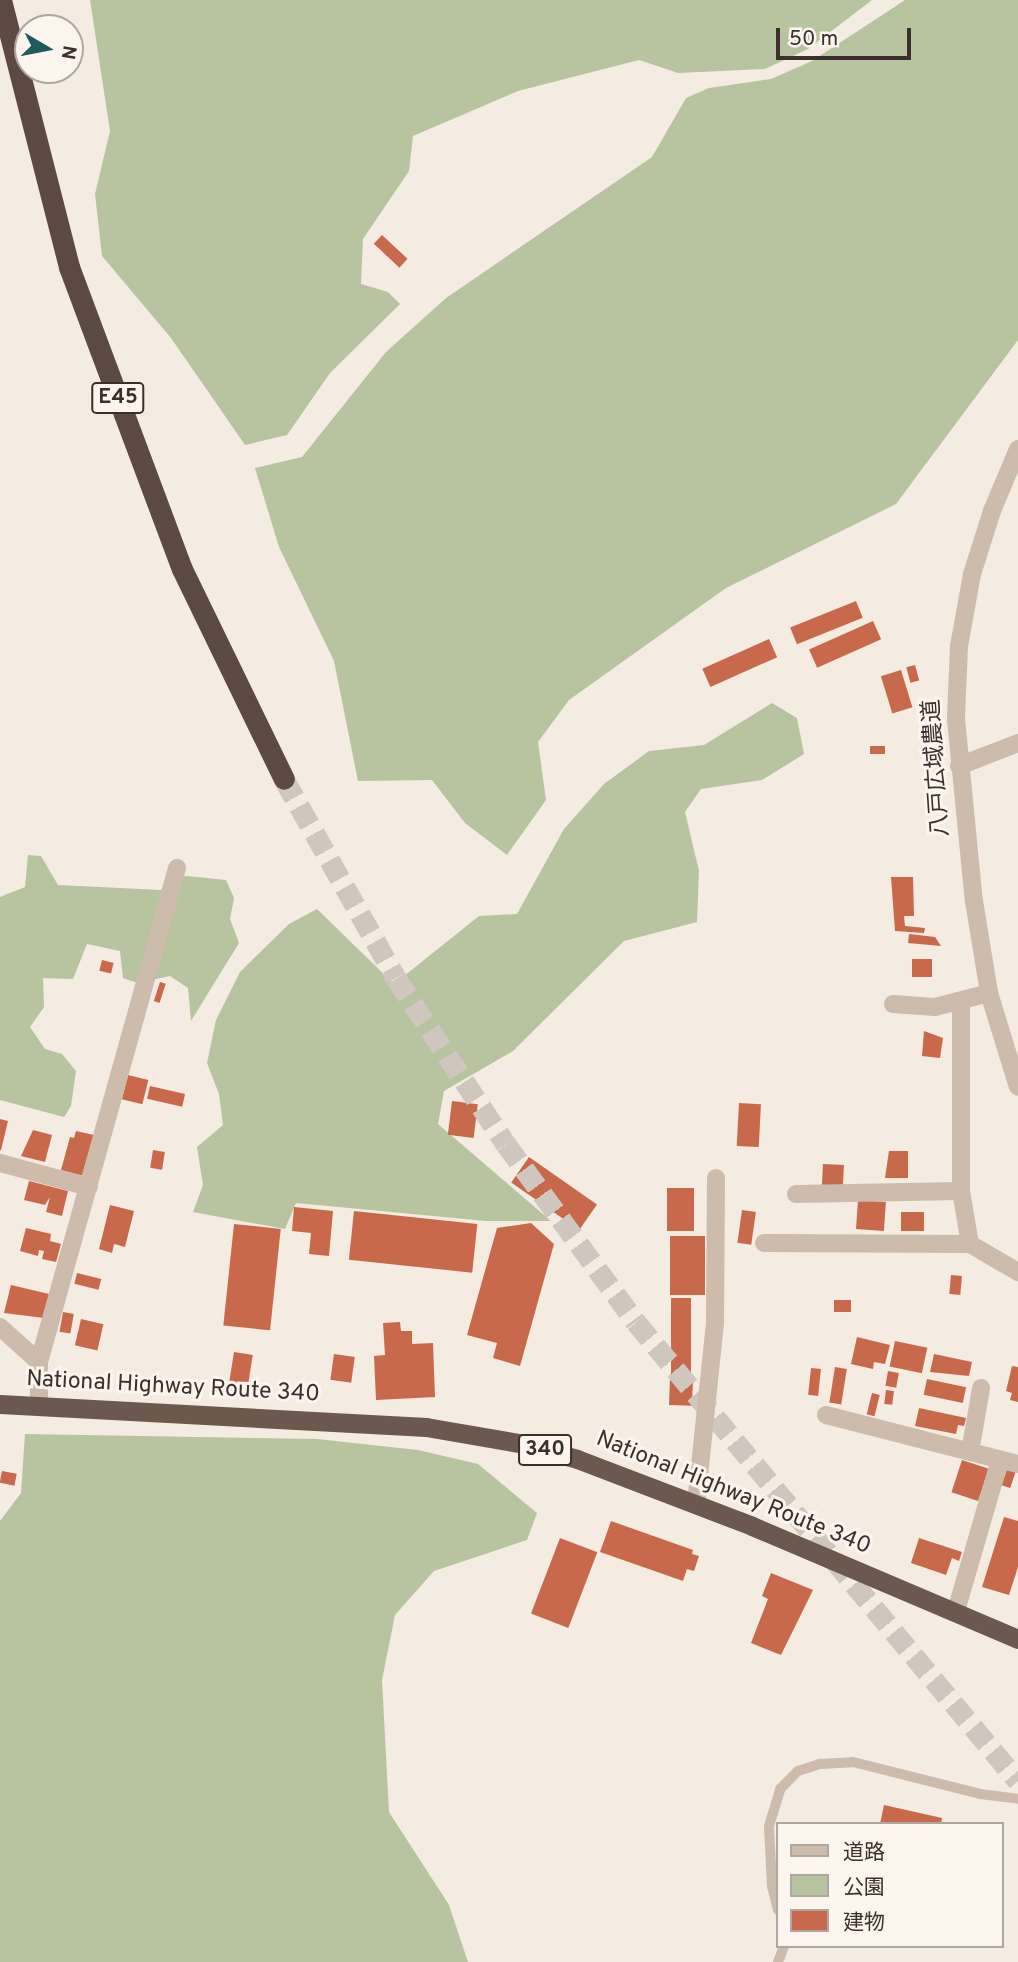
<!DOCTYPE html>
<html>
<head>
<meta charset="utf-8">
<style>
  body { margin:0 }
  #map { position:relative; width:1018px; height:1962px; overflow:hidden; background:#f4ebe1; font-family:Overpass,"Noto Sans JP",sans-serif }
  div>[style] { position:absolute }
  .green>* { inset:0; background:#b8c4a0 }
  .building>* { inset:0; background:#c8694b; transform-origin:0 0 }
  .motorway-tunnel>* { height:21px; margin-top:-10.5px; transform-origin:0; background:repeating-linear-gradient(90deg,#cfc6bd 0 21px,transparent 0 31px) }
  .service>* { height:10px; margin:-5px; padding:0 5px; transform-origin:5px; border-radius:5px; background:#cdbbac }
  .minor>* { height:18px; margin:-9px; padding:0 9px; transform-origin:9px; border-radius:9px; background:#cdbbac }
  .tertiary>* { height:18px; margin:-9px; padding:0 9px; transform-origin:9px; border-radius:9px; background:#cdbbac }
  .trunk>* { height:19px; margin:-9.5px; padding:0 9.5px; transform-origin:9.5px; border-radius:9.5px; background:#6c584f }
  .motorway>* { height:21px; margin:-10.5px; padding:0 10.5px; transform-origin:10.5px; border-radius:10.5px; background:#5c4a42 }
  span { translate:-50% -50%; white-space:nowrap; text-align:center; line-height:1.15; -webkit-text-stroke:6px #fbf5ee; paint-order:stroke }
  .shield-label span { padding:2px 5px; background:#fbf5ee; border:2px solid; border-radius:5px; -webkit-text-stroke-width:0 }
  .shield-label { font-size:21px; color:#3b302b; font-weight:700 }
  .street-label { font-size:23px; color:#3b302b }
  .legend { position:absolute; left:776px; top:1822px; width:228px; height:126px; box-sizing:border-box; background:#fbf5ee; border:2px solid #aea6a0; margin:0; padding:9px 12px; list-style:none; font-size:21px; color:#3b302b }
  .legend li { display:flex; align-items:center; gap:14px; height:35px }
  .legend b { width:35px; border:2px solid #aea6a0 }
  .north { position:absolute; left:14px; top:14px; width:70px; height:70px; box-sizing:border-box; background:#fbf5ee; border:2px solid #aea6a0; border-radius:50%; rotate:100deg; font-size:19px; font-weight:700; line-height:28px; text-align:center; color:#3b302b }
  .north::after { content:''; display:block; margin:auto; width:24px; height:32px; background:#1f5a5e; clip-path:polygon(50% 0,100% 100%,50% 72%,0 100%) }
  .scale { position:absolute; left:776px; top:28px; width:135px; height:32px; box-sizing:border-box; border:4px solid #3b302b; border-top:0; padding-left:9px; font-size:21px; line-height:24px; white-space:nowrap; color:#3b302b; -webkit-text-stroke:5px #fbf5ee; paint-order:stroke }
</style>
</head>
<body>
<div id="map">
  <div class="green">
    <div style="clip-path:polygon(90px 0,872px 0,808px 49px,765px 69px,678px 73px,639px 60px,518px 91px,413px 136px,409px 171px,363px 239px,361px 284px,388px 292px,400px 304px,330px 373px,287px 435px,245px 445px,171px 338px,102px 256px,95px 194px,110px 131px)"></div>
    <div style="clip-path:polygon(905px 0,1018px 0,1018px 340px,896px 504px,726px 588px,569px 700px,538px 742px,546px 800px,507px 855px,465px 823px,432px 780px,358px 781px,334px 661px,279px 547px,255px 468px,302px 457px,386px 352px,446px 298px,652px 157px,686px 98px,709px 88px,771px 79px,812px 61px)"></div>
    <div style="clip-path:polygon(772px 703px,797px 718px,804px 754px,762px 780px,701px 789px,685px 812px,699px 871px,697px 922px,624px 941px,513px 1051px,444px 1091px,438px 1124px,551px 1221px,486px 1221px,296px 1203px,285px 1229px,193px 1212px,203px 1185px,197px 1147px,223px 1125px,219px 1094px,207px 1063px,216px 1020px,240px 972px,289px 924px,317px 909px,394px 984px,479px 916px,517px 914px,564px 829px,604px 784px,649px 751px,704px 745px)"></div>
    <div style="clip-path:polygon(28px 855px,41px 856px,58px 885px,161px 890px,185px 876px,197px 877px,226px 880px,234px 898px,230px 919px,239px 943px,191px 1021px,188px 988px,170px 976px,137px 983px,123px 978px,120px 951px,87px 944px,73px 979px,43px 978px,44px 1007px,30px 1027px,45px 1049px,62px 1054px,76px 1071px,71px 1106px,64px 1117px,0 1100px,0 897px,25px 887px)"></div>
    <div style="clip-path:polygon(25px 1434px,317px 1439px,418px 1450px,478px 1464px,537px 1513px,527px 1540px,434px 1571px,395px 1615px,382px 1680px,389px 1812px,449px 1905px,468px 1962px,0 1962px,0 1521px,21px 1493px)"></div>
  </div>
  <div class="building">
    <div style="left:382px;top:235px;width:35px;height:12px;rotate:43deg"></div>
    <div style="left:856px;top:601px;width:18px;height:71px;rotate:68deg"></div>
    <div style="left:873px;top:621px;width:20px;height:70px;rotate:66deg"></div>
    <div style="left:769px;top:639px;width:20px;height:73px;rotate:66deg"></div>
    <div style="left:915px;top:665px;width:16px;height:9px;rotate:75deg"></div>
    <div style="left:901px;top:670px;width:39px;height:21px;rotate:73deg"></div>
    <div style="left:870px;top:746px;width:15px;height:8px"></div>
    <div style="clip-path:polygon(891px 877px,913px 877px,914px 916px,904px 916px,905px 926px,925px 928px,924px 933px,895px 931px)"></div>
    <div style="clip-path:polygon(909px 934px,935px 937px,941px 946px,908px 943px)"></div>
    <div style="left:912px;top:959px;width:20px;height:18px"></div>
    <div style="left:102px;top:960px;width:12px;height:11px;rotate:14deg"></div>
    <div style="left:160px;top:982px;width:6px;height:20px;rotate:18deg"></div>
    <div style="clip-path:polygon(924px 1031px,943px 1038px,940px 1058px,922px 1056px)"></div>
    <div style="left:128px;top:1075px;width:21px;height:25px;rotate:14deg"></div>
    <div style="left:150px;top:1086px;width:36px;height:13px;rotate:13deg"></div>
    <div style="left:452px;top:1101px;width:26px;height:34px;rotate:7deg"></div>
    <div style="left:739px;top:1103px;width:22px;height:43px;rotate:3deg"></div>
    <div style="clip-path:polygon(0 1119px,8px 1121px,1px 1150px,0 1150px)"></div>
    <div style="clip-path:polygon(33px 1130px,52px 1135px,45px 1162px,21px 1156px)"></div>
    <div style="clip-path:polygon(76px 1131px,94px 1135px,84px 1176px,61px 1170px,70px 1137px,74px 1138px)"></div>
    <div style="left:153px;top:1150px;width:12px;height:18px;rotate:9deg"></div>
    <div style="clip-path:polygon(889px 1151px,908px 1151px,908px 1178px,885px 1178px)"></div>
    <div style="left:529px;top:1157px;width:83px;height:31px;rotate:35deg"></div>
    <div style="left:823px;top:1164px;width:21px;height:22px;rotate:3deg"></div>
    <div style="clip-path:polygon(29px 1181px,68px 1191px,62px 1216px,46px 1212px,50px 1197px,45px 1205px,24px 1200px)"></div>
    <div style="left:667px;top:1188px;width:27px;height:43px"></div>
    <div style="left:858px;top:1200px;width:28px;height:29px;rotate:4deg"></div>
    <div style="clip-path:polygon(110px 1205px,134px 1211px,125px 1247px,114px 1244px,112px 1253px,99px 1249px)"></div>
    <div style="clip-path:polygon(294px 1207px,333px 1211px,329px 1256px,309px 1254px,311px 1233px,292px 1231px)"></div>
    <div style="left:742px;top:1210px;width:14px;height:33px;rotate:8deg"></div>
    <div style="left:354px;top:1211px;width:124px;height:49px;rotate:6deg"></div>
    <div style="left:901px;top:1212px;width:23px;height:19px"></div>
    <div style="clip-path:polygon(531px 1223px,554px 1244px,520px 1366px,493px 1358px,497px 1343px,467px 1335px,497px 1228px)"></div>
    <div style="left:234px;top:1224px;width:47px;height:102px;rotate:6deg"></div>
    <div style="clip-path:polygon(26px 1228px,51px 1234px,50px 1241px,61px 1244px,56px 1262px,42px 1259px,44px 1251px,39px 1250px,38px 1256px,20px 1251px)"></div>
    <div style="left:670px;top:1236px;width:35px;height:59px"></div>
    <div style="left:77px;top:1273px;width:25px;height:11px;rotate:14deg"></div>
    <div style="left:951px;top:1275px;width:11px;height:19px;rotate:5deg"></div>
    <div style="clip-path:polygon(11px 1285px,49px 1294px,44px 1318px,4px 1313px)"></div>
    <div style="left:671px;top:1298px;width:20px;height:76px"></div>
    <div style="left:834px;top:1300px;width:17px;height:12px"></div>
    <div style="left:63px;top:1312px;width:11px;height:20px;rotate:10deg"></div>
    <div style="left:81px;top:1319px;width:23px;height:27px;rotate:13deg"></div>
    <div style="clip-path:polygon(400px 1322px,401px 1331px,412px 1331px,412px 1344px,433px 1343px,435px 1397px,376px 1400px,374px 1356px,385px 1355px,383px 1323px)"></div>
    <div style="clip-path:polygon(857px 1337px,890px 1345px,885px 1364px,874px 1362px,873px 1369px,851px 1364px)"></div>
    <div style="left:895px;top:1341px;width:33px;height:26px;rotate:12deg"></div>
    <div style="left:234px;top:1352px;width:19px;height:39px;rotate:9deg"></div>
    <div style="left:334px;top:1354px;width:21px;height:26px;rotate:8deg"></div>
    <div style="clip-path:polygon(934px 1354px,972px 1362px,969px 1376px,930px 1372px)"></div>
    <div style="clip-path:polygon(1012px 1366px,1018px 1367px,1018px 1402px,1010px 1400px,1012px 1393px,1006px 1391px)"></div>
    <div style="left:835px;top:1367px;width:12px;height:36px;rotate:9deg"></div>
    <div style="left:811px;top:1368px;width:10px;height:27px;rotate:6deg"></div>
    <div style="left:888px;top:1371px;width:11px;height:15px;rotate:10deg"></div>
    <div style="left:670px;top:1377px;width:23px;height:28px;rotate:2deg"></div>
    <div style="left:927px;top:1379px;width:40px;height:16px;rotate:12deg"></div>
    <div style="left:886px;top:1390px;width:8px;height:14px;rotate:7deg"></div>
    <div style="left:872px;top:1393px;width:8px;height:22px;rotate:14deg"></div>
    <div style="clip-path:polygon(919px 1408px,966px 1418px,964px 1426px,958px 1425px,956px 1434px,915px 1426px)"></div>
    <div style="left:962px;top:1460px;width:28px;height:34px;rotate:18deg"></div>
    <div style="left:1007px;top:1469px;width:9px;height:17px;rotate:18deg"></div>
    <div style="left:2px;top:1471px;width:15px;height:12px;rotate:11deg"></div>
    <div style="clip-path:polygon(1004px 1517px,1018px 1521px,1018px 1567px,1009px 1595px,982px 1587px)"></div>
    <div style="clip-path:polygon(611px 1521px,693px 1550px,692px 1554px,699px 1556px,694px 1571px,687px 1569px,683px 1581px,600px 1552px)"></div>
    <div style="left:560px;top:1538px;width:40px;height:81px;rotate:21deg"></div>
    <div style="clip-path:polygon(919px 1538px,962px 1552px,959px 1561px,952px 1558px,946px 1575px,911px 1563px)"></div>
    <div style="clip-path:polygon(771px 1573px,813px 1590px,781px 1655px,751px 1643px,768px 1599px,762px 1596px)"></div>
    <div style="clip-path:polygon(884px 1805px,942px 1818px,941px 1824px,880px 1824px)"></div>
  </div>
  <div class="motorway-tunnel">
    <div style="left:284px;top:779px;width:228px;rotate:60.6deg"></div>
    <div style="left:396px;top:978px;width:199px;rotate:56.5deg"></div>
    <div style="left:506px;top:1144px;width:220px;rotate:53.9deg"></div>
    <div style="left:636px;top:1322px;width:597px;rotate:50.23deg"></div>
  </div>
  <div class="service">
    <div style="left:778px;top:1910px;width:25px;rotate:-104deg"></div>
    <div style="left:772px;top:1886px;width:60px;rotate:-92.9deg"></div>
    <div style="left:769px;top:1826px;width:39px;rotate:-73deg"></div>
    <div style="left:780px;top:1789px;width:25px;rotate:-45deg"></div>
    <div style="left:798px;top:1771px;width:22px;rotate:-18deg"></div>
    <div style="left:819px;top:1764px;width:34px;rotate:-3deg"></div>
    <div style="left:853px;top:1762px;width:131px;rotate:14.1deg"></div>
    <div style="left:980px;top:1794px;width:38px;rotate:7deg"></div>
    <div style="left:778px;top:1962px;width:17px;rotate:-69deg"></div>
  </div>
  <div class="minor">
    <div style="left:959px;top:766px;width:63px;rotate:-21.3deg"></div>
    <div style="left:961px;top:1003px;width:188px;rotate:90deg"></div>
    <div style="left:961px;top:1191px;width:54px;rotate:80.4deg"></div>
    <div style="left:893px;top:1004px;width:42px;rotate:4.1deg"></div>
    <div style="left:935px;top:1007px;width:56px;rotate:-14.5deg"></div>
    <div style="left:0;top:1163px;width:92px;rotate:15.1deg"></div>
    <div style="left:796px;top:1194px;width:165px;rotate:-1deg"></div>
    <div style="left:764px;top:1243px;width:206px;rotate:0.3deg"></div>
    <div style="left:970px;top:1244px;width:56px;rotate:30.3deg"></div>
    <div style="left:0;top:1327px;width:52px;rotate:41.9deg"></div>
    <div style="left:39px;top:1405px;width:43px;rotate:-90deg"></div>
    <div style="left:39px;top:1362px;width:513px;rotate:-74.39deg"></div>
    <div style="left:826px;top:1415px;width:198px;rotate:14.3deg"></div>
    <div style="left:970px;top:1452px;width:65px;rotate:-80.2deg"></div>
    <div style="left:696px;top:1504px;width:183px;rotate:-84deg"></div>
    <div style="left:715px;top:1322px;width:144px;rotate:-89.6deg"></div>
    <div style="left:956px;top:1611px;width:157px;rotate:-73.8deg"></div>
  </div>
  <div class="tertiary">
    <div style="left:1018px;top:449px;width:67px;rotate:112.8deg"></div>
    <div style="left:992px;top:511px;width:66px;rotate:107.6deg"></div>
    <div style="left:972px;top:574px;width:73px;rotate:100.2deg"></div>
    <div style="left:959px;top:646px;width:73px;rotate:92.4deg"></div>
    <div style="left:956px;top:719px;width:183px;rotate:84.4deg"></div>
    <div style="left:974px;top:901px;width:93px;rotate:80.7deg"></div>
    <div style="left:989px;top:993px;width:98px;rotate:72.9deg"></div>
  </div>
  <div class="trunk">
    <div style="left:0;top:1404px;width:427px;rotate:3.1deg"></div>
    <div style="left:426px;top:1427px;width:99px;rotate:9.8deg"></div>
    <div style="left:524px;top:1444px;width:55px;rotate:15.8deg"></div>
    <div style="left:577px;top:1459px;width:187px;rotate:20.9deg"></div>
    <div style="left:752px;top:1526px;width:289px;rotate:23deg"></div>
  </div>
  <div class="motorway">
    <div style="left:1px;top:0;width:276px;rotate:75.7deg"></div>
    <div style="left:69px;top:267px;width:322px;rotate:69.5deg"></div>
    <div style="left:182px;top:569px;width:233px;rotate:64.1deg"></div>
  </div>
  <div class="shield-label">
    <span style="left:118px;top:398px">E45</span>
    <span style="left:545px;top:1450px">340</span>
  </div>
  <div class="street-label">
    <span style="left:938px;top:768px;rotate:-94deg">八戸広域農道</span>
    <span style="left:173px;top:1388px;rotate:3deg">National Highway Route 340</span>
    <span style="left:733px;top:1494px;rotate:22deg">National Highway Route 340</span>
  </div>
  <ul class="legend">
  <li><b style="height:9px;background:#cdbbac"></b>道路</li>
  <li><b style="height:19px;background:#b8c4a0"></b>公園</li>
  <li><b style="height:19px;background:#c8694b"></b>建物</li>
  </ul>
  <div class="north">N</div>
  <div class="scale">50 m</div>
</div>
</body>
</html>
